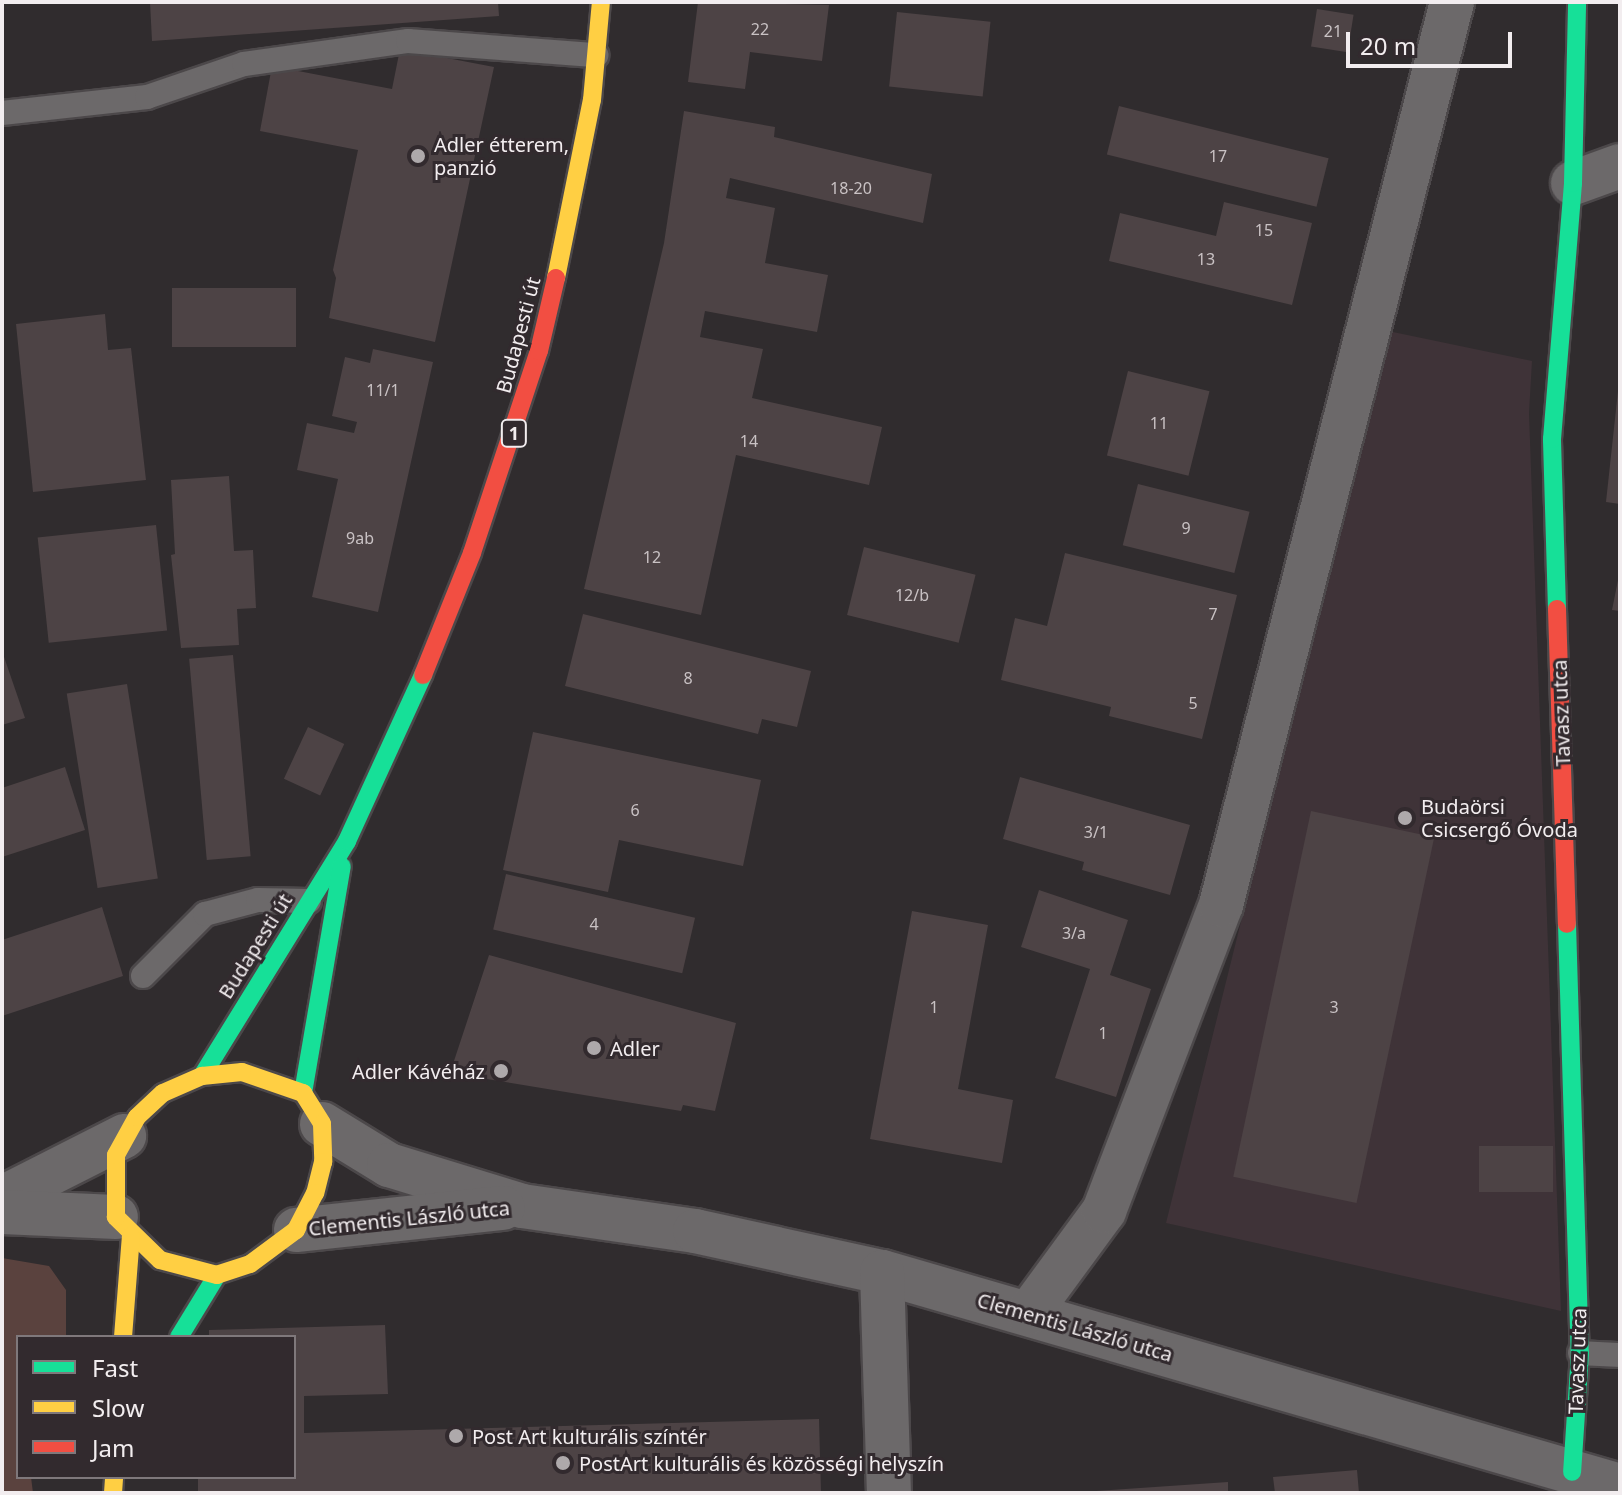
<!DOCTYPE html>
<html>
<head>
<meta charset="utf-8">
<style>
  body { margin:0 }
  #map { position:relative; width:1622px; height:1495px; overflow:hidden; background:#302c2e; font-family:"Noto Sans",sans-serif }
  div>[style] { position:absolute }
  .built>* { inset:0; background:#3f3338 }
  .green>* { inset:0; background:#5a423e }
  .building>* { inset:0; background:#4d4345; transform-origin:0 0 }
  .roads { filter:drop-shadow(2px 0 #4c484a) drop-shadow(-2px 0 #4c484a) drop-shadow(0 2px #4c484a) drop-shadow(0 -2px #4c484a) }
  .lane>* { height:24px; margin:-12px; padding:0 12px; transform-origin:12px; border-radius:12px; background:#6c696a }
  .street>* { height:44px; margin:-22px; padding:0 22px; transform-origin:22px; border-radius:22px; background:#6c696a }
  .fast>* { height:18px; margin:-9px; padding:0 9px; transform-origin:9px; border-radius:9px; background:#16e098 }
  .slow>* { height:18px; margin:-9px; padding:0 9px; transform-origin:9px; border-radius:9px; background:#ffcf43 }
  .jam>* { height:18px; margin:-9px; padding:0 9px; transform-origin:9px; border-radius:9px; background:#f24e42 }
  .dots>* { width:22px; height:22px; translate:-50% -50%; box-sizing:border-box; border:4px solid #322a2e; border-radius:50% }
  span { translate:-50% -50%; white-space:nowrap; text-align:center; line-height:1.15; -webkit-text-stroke:6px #322a2e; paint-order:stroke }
  .number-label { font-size:16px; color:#c9c2c4 }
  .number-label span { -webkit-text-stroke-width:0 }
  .shield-label span { padding:2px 6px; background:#322a2e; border:2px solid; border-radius:6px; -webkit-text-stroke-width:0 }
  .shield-label { font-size:18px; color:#f2edef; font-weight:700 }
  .poi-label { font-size:20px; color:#f2edef }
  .left { translate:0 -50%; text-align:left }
  .right { translate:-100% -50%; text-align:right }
  .street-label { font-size:20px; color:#f2edef }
  .frame { position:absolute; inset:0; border:4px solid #f2edef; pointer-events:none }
  .legend { position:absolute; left:16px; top:1335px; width:280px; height:144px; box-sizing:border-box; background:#322a2e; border:2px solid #7f787b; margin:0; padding:10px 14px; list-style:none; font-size:24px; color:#f2edef }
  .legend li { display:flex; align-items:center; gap:16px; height:40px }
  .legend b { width:40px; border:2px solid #7f787b }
  .scale { position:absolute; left:1346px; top:32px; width:166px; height:36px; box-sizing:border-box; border:4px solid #f2edef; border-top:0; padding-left:10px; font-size:24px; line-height:28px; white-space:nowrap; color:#f2edef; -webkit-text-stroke:6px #322a2e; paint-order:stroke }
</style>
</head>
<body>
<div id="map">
  <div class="built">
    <div style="clip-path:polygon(1388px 331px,1532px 361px,1529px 413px,1561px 1311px,1166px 1223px)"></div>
  </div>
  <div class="green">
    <div style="clip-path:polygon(2px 1258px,49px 1266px,66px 1290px,66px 1337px,18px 1337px,18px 1477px,31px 1477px,33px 1493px,2px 1493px)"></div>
  </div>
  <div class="building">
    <div style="clip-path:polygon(150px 2px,498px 2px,499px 16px,152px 41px)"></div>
    <div style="clip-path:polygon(698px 2px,829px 5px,822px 61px,750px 52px,745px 89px,688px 82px)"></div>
    <div style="left:1317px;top:9px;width:37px;height:38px;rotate:9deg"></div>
    <div style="left:897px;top:12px;width:94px;height:75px;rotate:6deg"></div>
    <div style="clip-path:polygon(400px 49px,494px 67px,435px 342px,329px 318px,336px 278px,333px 270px,358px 150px,260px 131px,272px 66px,392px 89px)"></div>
    <div style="left:1119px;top:106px;width:216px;height:50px;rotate:14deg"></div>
    <div style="clip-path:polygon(684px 111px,775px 127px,774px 137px,932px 174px,923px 223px,730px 178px,726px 198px,775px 208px,765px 263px,828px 275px,817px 332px,705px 311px,700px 337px,763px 349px,752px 398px,882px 427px,869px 485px,736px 455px,701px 615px,584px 589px,664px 243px)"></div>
    <div style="clip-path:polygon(1224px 202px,1312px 223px,1292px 305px,1109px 261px,1120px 213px,1216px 236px)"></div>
    <div style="left:296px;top:288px;width:59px;height:124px;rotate:90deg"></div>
    <div style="clip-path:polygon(105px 314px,108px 350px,131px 348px,146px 480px,33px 492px,16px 324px)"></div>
    <div style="clip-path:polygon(373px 349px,433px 362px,378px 612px,312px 597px,338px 479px,297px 470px,307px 423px,354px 433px,357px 422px,332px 416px,345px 357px,370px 363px)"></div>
    <div style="left:1128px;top:371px;width:84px;height:87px;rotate:14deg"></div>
    <div style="clip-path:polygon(1618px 391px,1620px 391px,1620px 504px,1606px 502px)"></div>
    <div style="clip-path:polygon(229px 476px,234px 551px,253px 550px,256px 608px,237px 609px,239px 645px,181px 648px,171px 555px,175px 554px,171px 480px)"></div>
    <div style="left:1138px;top:484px;width:115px;height:63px;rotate:14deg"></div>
    <div style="left:156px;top:525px;width:106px;height:119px;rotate:84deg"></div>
    <div style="left:864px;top:547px;width:115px;height:70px;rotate:14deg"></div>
    <div style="clip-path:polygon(1065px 553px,1237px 595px,1202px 739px,1109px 716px,1111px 707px,1001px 680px,1015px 618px,1047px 626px)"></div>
    <div style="clip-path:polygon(1619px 575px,1620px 575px,1620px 611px,1612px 610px)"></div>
    <div style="clip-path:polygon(583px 614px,811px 671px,797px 727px,762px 719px,758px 734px,565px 686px)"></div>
    <div style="clip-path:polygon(2px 651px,25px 718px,2px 725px)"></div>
    <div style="left:233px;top:655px;width:202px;height:44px;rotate:85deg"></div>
    <div style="left:127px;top:684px;width:197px;height:61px;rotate:81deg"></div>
    <div style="left:308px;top:727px;width:40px;height:57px;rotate:25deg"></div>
    <div style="clip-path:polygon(533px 732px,761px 780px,743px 866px,619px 840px,608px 892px,503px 870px)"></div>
    <div style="clip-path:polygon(65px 767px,85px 830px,2px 857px,2px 788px)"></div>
    <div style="clip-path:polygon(1020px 777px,1190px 825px,1170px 895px,1082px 870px,1084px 862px,1003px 839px)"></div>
    <div style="left:1311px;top:811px;width:126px;height:374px;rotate:12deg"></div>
    <div style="left:506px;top:874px;width:194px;height:57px;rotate:13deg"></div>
    <div style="clip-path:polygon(1039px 890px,1128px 920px,1110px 975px,1151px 989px,1116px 1097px,1055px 1078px,1090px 969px,1021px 947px)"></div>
    <div style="clip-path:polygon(102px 907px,123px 976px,2px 1016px,2px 940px)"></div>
    <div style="clip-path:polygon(912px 911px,988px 925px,958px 1089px,1013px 1100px,1002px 1163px,870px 1139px)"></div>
    <div style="clip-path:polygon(489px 955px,736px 1023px,715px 1111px,683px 1105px,681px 1111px,450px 1073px)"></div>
    <div style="left:1553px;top:1146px;width:46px;height:74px;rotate:90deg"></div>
    <div style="clip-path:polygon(385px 1325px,388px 1394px,304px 1396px,304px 1433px,819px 1419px,821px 1493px,198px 1493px,198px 1477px,294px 1477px,294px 1337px,209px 1337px,209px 1330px)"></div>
    <div style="clip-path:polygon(1357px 1470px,1359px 1493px,1275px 1493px,1273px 1477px)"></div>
    <div style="clip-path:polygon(1228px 1482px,1228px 1493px,1096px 1493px,1096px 1491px)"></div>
  </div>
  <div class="roads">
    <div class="lane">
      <div style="left:2px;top:113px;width:146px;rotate:-6.3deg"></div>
      <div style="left:147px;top:97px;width:102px;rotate:-18.8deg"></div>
      <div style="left:244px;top:64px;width:166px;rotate:-8deg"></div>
      <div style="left:408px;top:41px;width:189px;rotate:4.3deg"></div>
      <div style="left:143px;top:976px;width:88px;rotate:-45deg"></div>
      <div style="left:205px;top:914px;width:55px;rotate:-14.8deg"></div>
      <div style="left:258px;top:900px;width:51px;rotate:1.1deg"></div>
      <div style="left:1580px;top:1353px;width:40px;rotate:2.9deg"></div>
    </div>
    <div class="street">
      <div style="left:1573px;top:183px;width:50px;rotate:-19.9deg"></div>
      <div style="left:322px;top:1124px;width:79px;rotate:31.5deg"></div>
      <div style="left:389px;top:1165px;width:139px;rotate:17.1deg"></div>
      <div style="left:522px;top:1206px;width:175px;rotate:8.2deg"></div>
      <div style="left:695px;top:1231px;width:191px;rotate:12.4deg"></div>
      <div style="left:882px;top:1272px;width:768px;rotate:16.17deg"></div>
      <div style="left:2px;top:1198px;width:137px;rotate:-26.9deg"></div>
      <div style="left:2px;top:1212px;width:114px;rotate:2.5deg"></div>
      <div style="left:296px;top:1230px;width:208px;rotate:-6.1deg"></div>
      <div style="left:882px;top:1272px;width:221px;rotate:88.2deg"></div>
      <div style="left:1029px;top:1313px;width:127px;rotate:-53.7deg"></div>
      <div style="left:1104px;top:1211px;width:328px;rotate:-69.1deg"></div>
      <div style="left:1221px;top:905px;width:932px;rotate:-75.65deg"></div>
    </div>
    <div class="fast">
      <div style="left:1557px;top:609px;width:170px;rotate:-91.7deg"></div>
      <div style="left:1552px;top:439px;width:257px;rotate:-85.3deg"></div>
      <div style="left:1573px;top:183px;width:181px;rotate:-88.7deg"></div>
      <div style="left:1567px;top:924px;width:429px;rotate:88.3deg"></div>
      <div style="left:1580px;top:1353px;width:119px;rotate:93.8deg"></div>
      <div style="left:202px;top:1076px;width:276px;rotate:-58.3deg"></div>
      <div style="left:347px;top:841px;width:183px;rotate:-65.4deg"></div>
      <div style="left:303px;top:1093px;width:230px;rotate:-80.3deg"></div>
      <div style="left:179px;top:1337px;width:73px;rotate:-58.5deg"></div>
    </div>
    <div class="slow">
      <div style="left:556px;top:278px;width:182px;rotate:-78.6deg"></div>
      <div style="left:592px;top:100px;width:98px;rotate:-84.8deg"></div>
      <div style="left:242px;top:1072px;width:65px;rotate:19deg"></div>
      <div style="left:303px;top:1093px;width:36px;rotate:58deg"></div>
      <div style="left:322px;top:1124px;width:38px;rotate:88deg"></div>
      <div style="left:323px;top:1162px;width:32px;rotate:104deg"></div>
      <div style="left:315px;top:1193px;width:42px;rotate:117.2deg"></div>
      <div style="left:296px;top:1230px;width:57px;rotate:143.5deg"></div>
      <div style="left:250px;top:1264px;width:35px;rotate:162deg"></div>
      <div style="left:217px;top:1275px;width:59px;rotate:-165.3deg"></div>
      <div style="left:160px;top:1260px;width:62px;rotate:-135.7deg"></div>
      <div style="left:116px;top:1217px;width:62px;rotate:-90deg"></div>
      <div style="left:116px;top:1155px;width:43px;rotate:-61.1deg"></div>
      <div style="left:137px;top:1117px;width:35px;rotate:-43deg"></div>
      <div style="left:163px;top:1093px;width:43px;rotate:-23.6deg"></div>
      <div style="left:202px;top:1076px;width:40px;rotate:-5.7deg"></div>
      <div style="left:123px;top:1337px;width:101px;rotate:-85.5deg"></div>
      <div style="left:113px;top:1493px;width:16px;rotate:-86deg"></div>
    </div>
    <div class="jam">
      <div style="left:1557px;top:609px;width:315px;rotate:88.2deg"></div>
      <div style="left:423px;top:675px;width:131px;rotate:-68.1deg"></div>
      <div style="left:472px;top:553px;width:213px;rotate:-71.7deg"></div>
      <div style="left:539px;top:351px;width:75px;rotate:-76.9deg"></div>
    </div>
  </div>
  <div class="dots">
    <div style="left:418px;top:156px;background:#aea9ab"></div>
    <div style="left:1405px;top:818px;background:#aea9ab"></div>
    <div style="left:594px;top:1048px;background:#aea9ab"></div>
    <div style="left:501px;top:1071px;background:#aea9ab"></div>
    <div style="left:456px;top:1436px;background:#aea9ab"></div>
    <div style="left:563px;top:1463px;background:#aea9ab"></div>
  </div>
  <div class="number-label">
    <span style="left:760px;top:29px">22</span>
    <span style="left:1333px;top:31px">21</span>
    <span style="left:1218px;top:156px">17</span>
    <span style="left:851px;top:188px">18-20</span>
    <span style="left:1264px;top:230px">15</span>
    <span style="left:1206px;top:259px">13</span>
    <span style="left:383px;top:390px">11/1</span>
    <span style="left:1159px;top:423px">11</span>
    <span style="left:749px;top:441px">14</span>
    <span style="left:1186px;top:528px">9</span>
    <span style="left:360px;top:538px">9ab</span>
    <span style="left:652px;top:557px">12</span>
    <span style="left:912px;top:595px">12/b</span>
    <span style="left:1213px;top:614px">7</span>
    <span style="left:688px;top:678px">8</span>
    <span style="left:1193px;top:703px">5</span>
    <span style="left:635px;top:810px">6</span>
    <span style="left:1096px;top:832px">3/1</span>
    <span style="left:594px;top:924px">4</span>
    <span style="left:1074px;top:933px">3/a</span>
    <span style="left:934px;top:1007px">1</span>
    <span style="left:1334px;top:1007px">3</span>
    <span style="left:1103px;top:1033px">1</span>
  </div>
  <div class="shield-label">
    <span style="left:514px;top:433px">1</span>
  </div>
  <div class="poi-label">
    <span class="left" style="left:434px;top:156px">Adler étterem,<br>panzió</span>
    <span class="left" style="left:1421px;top:818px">Budaörsi<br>Csicsergő Óvoda</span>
    <span class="left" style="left:610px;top:1048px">Adler</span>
    <span class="right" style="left:485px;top:1071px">Adler Kávéház</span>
    <span class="left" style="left:472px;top:1436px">Post Art kulturális színtér</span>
    <span class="left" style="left:579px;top:1463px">PostArt kulturális és közösségi helyszín</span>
  </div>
  <div class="street-label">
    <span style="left:518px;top:335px;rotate:-75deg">Budapesti út</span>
    <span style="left:1561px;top:713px;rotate:-92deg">Tavasz utca</span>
    <span style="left:255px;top:946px;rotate:-58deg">Budapesti út</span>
    <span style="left:409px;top:1218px;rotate:-6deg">Clementis László utca</span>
    <span style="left:1075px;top:1327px;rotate:16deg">Clementis László utca</span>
    <span style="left:1577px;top:1361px;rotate:-88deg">Tavasz utca</span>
  </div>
  <div class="frame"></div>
  <ul class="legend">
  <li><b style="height:10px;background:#16e098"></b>Fast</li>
  <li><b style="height:10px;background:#ffcf43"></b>Slow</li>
  <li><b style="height:10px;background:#f24e42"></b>Jam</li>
  </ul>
  <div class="scale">20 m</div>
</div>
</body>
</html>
